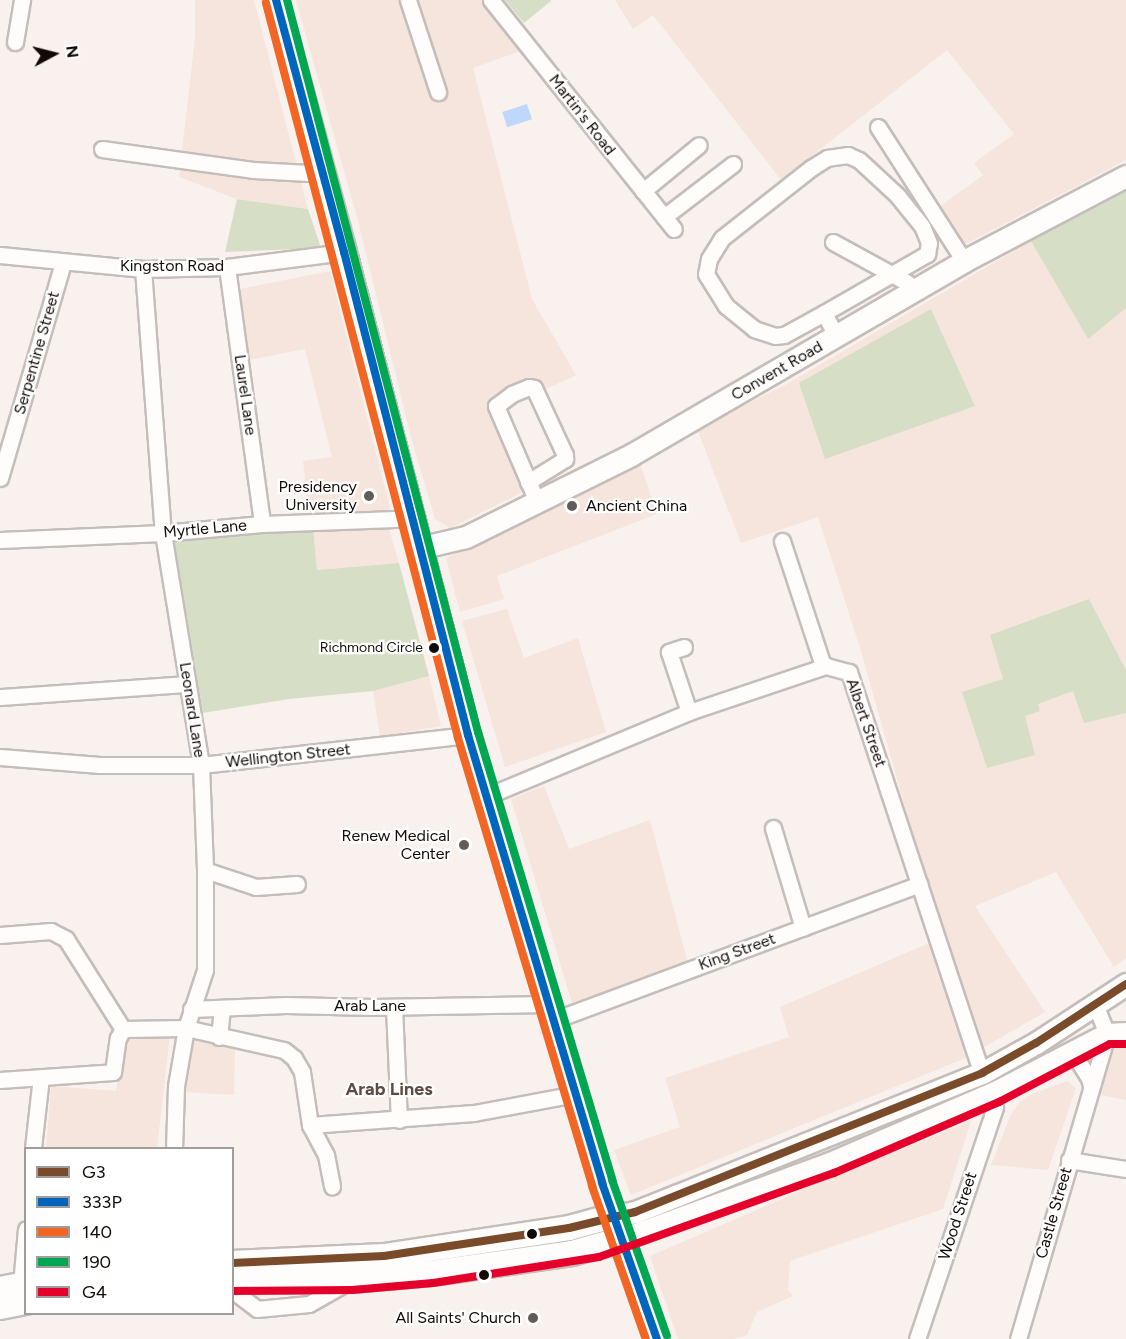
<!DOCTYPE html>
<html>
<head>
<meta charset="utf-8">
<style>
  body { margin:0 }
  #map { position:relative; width:1126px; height:1339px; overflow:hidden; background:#f9f1ed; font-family:Figtree,sans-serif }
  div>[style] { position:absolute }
  .commercial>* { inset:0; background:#f5e5dd }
  .green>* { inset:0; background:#d6dfc5 }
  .water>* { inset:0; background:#bed7fa; transform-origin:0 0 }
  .roads { filter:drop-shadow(2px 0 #c5bdba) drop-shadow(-2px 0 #c5bdba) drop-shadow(0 2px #c5bdba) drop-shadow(0 -2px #c5bdba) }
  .street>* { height:15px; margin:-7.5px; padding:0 7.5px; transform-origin:7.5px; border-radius:7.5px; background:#fefdfc }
  .secondary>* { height:21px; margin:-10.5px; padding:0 10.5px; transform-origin:10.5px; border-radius:10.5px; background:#fefdfc }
  .primary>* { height:24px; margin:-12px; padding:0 12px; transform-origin:12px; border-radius:12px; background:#fefdfc }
  .bus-1>* { height:8px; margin:-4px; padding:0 4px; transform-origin:4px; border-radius:4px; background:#7a4b2a }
  .bus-2>* { height:8px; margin:-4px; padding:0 4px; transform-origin:4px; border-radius:4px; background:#0065bd }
  .bus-3>* { height:8px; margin:-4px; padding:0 4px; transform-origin:4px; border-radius:4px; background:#f26522 }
  .bus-4>* { height:8px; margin:-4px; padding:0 4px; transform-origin:4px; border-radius:4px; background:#00a651 }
  .bus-5>* { height:8px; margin:-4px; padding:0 4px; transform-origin:4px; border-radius:4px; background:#e4002b }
  .dots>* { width:16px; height:16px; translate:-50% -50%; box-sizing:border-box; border:3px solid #fff; border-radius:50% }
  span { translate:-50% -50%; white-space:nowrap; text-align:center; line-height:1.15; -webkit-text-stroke:4.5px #fff; paint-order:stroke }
  .bus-label { font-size:14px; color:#120a07 }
  .right { translate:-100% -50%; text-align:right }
  .street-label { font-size:16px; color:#120a07 }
  .poi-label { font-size:16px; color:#120a07 }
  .left { translate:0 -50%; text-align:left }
  .neighbourhood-label { font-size:18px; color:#5e4a40; font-weight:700 }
  .legend { position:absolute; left:24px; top:1147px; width:210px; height:168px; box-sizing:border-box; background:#fff; border:2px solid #a09d9c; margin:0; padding:8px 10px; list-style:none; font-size:18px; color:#120a07 }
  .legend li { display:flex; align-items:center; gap:12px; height:30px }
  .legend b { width:30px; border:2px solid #a09d9c }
  .north { position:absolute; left:24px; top:24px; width:60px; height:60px; -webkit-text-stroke:4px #fff; paint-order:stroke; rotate:83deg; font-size:16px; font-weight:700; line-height:24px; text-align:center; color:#120a07 }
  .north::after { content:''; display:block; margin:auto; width:21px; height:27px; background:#120a07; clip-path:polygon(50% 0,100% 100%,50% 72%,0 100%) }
</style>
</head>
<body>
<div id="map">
  <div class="commercial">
    <div style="clip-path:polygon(195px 0,254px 0,308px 209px,237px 199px,179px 177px,195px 38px)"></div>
    <div style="clip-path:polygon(296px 0,484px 0,523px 50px,473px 68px,532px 299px,576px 375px,529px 397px,488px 411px,527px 490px,450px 528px,435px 519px,411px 437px,358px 221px)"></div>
    <div style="clip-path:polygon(615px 0,1126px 0,1126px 160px,962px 246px,938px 208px,983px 175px,974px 163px,1014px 134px,947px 50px,781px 180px,653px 15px,633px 29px)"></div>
    <div style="clip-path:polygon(1126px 191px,1126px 958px,1114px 967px,1056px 872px,975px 906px,1045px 1012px,979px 1050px,937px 921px,861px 651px,818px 517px,741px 543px,697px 429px,785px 385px,1031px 241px)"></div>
    <div style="clip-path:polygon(330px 271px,391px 512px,309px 514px,303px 461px,332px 457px,305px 349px,249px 360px,240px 289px)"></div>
    <div style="clip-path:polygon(641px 466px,657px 514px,497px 576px,504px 599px,460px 612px,446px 558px)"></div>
    <div style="clip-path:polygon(313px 527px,389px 529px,399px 563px,317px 570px)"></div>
    <div style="clip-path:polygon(507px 609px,524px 658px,578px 638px,606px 732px,505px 767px,462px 621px)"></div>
    <div style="clip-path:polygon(429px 676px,441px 726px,380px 736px,373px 691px)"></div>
    <div style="clip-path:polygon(544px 786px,569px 849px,650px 820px,688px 963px,572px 1003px,511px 799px)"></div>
    <div style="clip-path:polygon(929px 943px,968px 1057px,631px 1195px,614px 1150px,680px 1127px,665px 1078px,789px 1037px,780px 1007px)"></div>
    <div style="clip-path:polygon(127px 1031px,170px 1035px,157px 1148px,46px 1148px,51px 1086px,116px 1091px)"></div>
    <div style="clip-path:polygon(189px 1036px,235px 1044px,234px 1095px,185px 1092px)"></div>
    <div style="clip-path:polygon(1126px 1046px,1126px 1100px,1095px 1094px,1110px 1047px)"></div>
    <div style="clip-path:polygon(1067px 1081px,1076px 1088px,1048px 1170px,991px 1165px,1011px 1114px,1019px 1103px,1030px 1095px)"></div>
    <div style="clip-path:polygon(971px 1121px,943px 1209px,790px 1261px,788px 1290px,793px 1296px,757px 1312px,747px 1335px,732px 1339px,678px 1339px,650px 1256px,821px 1182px)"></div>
  </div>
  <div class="green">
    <div style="clip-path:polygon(505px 0,551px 0,551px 1px,524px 23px)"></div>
    <div style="clip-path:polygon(1126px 191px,1126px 308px,1088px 339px,1031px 241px)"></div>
    <div style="clip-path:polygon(237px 199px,308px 209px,321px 248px,225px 252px)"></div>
    <div style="clip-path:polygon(931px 309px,975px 406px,825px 459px,799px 383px)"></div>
    <div style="clip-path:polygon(313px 527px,317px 570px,399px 563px,429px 676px,373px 691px,289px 699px,203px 713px,174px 539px)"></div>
    <div style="clip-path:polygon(1089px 599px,1126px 670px,1126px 713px,1084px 723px,1073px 691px,1038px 704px,1040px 711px,1025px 716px,1035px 755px,987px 768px,962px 692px,1003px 679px,990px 635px)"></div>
  </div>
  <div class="water">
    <div style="left:527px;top:104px;width:16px;height:26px;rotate:72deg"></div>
  </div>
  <div class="roads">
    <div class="street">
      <div style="left:408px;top:0;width:97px;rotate:71.9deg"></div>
      <div style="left:491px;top:0;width:293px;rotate:51.4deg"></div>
      <div style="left:15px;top:42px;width:43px;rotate:-80.5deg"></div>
      <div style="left:878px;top:127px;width:159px;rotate:57.3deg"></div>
      <div style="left:102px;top:149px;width:152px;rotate:7.9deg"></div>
      <div style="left:253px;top:170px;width:56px;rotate:3.1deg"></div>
      <div style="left:309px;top:173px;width:13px;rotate:-13deg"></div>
      <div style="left:643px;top:191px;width:72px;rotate:-39.4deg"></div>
      <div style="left:664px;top:217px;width:87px;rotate:-37.5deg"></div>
      <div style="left:833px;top:242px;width:83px;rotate:28.7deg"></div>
      <div style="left:906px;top:282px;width:13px;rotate:39deg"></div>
      <div style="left:0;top:255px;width:144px;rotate:5.6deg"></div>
      <div style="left:143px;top:269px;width:84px;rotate:-1.4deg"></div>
      <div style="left:227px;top:267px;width:118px;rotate:-7.3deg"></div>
      <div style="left:227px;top:267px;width:259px;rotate:82.2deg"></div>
      <div style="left:143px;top:269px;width:265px;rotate:85.7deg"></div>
      <div style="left:163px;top:533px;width:235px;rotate:80.7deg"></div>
      <div style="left:201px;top:765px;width:105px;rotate:87.8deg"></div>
      <div style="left:205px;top:870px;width:100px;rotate:90deg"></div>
      <div style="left:205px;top:970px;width:61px;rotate:108.1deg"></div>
      <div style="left:186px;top:1028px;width:59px;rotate:99.8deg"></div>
      <div style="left:176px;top:1086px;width:62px;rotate:91.8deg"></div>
      <div style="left:824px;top:313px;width:119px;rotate:-29.8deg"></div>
      <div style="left:927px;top:254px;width:11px;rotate:-80deg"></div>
      <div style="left:929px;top:243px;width:18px;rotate:-112deg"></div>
      <div style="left:922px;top:226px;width:38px;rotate:-129deg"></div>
      <div style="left:898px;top:196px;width:53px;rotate:-137.3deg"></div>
      <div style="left:859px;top:160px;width:12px;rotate:-156deg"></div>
      <div style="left:848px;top:155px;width:21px;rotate:172deg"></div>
      <div style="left:827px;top:158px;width:19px;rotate:148deg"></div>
      <div style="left:811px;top:168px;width:113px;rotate:141.8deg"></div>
      <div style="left:722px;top:238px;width:25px;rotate:122deg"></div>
      <div style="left:709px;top:259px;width:15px;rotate:101deg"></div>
      <div style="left:706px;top:274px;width:38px;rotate:58deg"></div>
      <div style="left:726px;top:306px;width:36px;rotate:39deg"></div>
      <div style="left:754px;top:329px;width:22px;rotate:18deg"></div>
      <div style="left:775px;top:336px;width:9px;rotate:-6deg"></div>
      <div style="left:784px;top:335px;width:46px;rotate:-28.8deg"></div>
      <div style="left:824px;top:313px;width:26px;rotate:62deg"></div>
      <div style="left:0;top:478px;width:225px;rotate:-73.7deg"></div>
      <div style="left:528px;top:482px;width:44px;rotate:-31.9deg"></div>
      <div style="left:565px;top:459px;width:4px;rotate:-90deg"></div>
      <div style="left:565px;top:455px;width:74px;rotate:-114.8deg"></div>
      <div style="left:534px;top:388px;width:5px;rotate:-169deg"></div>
      <div style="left:529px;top:387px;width:18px;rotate:158deg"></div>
      <div style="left:512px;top:394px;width:20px;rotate:143deg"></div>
      <div style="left:496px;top:406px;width:107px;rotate:66.8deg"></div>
      <div style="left:0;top:540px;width:163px;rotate:-2.5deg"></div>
      <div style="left:163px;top:533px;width:99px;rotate:-5.2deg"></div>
      <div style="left:262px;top:524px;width:133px;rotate:-2.2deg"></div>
      <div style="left:395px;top:519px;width:15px;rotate:-11deg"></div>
      <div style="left:782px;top:541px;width:132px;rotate:71.8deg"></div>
      <div style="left:684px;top:647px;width:16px;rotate:162deg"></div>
      <div style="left:669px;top:652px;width:63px;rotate:71.6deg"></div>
      <div style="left:0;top:697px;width:188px;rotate:-4deg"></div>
      <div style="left:0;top:757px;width:100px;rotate:4.6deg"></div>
      <div style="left:100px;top:765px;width:101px"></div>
      <div style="left:201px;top:765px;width:269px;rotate:-6.4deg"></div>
      <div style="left:487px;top:796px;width:219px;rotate:-22.6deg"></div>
      <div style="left:689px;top:712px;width:145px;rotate:-18.6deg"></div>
      <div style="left:826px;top:666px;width:24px;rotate:15deg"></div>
      <div style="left:849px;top:672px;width:422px;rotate:71.7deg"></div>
      <div style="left:773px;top:828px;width:104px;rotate:73.3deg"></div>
      <div style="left:205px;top:870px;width:54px;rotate:18.4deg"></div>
      <div style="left:256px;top:887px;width:41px;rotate:-4.2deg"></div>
      <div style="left:0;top:935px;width:51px;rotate:-4.5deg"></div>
      <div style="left:51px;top:931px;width:17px;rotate:28deg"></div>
      <div style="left:66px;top:939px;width:107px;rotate:57.7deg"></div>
      <div style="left:394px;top:1007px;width:113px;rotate:87.5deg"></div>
      <div style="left:191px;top:1009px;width:95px;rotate:-2.4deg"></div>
      <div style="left:286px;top:1005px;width:87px;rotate:1.3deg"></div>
      <div style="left:373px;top:1007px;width:176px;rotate:-1deg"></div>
      <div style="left:554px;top:1020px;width:390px;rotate:-20.4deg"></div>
      <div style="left:123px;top:1029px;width:63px;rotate:-0.9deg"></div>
      <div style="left:186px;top:1028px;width:100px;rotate:12.7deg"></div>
      <div style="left:284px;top:1050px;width:13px;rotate:39deg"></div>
      <div style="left:294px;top:1058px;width:16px;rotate:60deg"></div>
      <div style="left:302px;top:1072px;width:54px;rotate:81.4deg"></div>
      <div style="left:310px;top:1125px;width:34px;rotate:62deg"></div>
      <div style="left:326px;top:1155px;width:32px;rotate:79deg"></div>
      <div style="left:219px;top:1037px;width:29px;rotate:-84deg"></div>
      <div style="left:1072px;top:1051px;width:32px;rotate:58deg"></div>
      <div style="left:1089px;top:1078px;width:8px;rotate:76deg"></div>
      <div style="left:0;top:1080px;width:113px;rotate:-4deg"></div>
      <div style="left:113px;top:1072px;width:34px;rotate:-82deg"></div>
      <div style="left:118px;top:1038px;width:10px;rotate:-61deg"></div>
      <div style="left:310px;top:1125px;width:164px;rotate:-4.2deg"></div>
      <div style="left:474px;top:1113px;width:104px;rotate:-10.6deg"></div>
      <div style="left:33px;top:1148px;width:71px;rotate:-83.6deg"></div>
      <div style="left:1069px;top:1160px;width:58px;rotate:9deg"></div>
      <div style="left:21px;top:1285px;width:56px;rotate:-84.9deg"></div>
      <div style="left:232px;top:1290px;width:31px;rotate:37deg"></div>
      <div style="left:257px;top:1309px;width:52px;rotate:-5.5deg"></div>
      <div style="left:309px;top:1304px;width:43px;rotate:-29.6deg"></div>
      <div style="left:917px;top:1339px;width:245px;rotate:-71.4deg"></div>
      <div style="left:995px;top:1107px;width:15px;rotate:-90deg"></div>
      <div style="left:1018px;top:1339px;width:318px;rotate:-73.7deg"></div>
      <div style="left:1107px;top:1034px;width:31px;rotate:-112deg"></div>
    </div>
    <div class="secondary">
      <div style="left:419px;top:548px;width:48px;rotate:-13.2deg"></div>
      <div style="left:466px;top:537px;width:184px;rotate:-26.4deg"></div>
      <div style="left:631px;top:455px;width:385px;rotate:-30.2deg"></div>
      <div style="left:964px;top:261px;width:183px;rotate:-27.7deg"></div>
      <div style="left:613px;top:1216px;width:22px;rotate:-10deg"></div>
      <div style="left:635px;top:1212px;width:46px;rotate:-21.6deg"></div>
      <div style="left:678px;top:1195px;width:328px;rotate:-21.9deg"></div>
      <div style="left:982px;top:1073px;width:62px;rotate:-29.1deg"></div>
      <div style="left:1036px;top:1043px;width:108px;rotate:-33.2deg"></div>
      <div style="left:622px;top:1239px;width:221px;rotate:-20.1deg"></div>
      <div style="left:830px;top:1163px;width:180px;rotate:-23.3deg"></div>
      <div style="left:995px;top:1092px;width:126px;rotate:-27.4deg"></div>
      <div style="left:1107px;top:1034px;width:19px;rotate:-3deg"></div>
    </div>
    <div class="primary">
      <div style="left:276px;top:0;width:261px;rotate:74.9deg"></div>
      <div style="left:344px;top:252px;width:499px;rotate:75.6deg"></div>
      <div style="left:468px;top:735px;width:468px;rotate:73.3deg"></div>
      <div style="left:602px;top:1183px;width:165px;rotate:70.6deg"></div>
      <div style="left:232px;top:1263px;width:152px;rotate:-2.6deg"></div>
      <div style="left:384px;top:1256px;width:187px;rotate:-8.6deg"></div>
      <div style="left:569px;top:1228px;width:46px;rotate:-15.3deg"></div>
      <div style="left:232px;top:1281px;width:120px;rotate:-0.5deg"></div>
      <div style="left:352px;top:1280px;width:80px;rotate:-5deg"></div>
      <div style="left:432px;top:1273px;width:141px;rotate:-8.1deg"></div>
      <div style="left:572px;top:1253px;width:52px;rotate:-15.6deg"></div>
      <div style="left:0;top:1289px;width:26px;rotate:-11deg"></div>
      <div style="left:0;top:1307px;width:26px;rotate:-11deg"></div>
    </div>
  </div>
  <div class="bus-1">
    <div style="left:232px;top:1263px;width:152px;rotate:-2.6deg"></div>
    <div style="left:384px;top:1256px;width:187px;rotate:-8.6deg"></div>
    <div style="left:569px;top:1228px;width:68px;rotate:-13.6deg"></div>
    <div style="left:635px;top:1212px;width:374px;rotate:-21.8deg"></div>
    <div style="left:982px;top:1073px;width:62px;rotate:-29.1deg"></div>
    <div style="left:1036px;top:1043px;width:108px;rotate:-33.2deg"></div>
  </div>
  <div class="bus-2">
    <div style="left:276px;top:0;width:261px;rotate:74.9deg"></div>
    <div style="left:344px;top:252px;width:499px;rotate:75.6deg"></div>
    <div style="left:468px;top:735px;width:468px;rotate:73.3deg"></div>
    <div style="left:602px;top:1183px;width:165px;rotate:70.6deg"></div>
  </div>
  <div class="bus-3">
    <div style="left:266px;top:3px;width:760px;rotate:75.36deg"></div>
    <div style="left:458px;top:738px;width:468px;rotate:73.3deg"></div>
    <div style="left:592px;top:1186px;width:162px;rotate:70.6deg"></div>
  </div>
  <div class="bus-4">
    <div style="left:287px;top:0;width:757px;rotate:75.38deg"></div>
    <div style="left:478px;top:732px;width:468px;rotate:73.3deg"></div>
    <div style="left:612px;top:1180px;width:165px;rotate:70.6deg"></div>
  </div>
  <div class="bus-5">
    <div style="left:232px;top:1291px;width:120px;rotate:-0.5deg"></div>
    <div style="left:352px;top:1290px;width:81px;rotate:-4.9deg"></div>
    <div style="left:433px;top:1283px;width:168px;rotate:-8.9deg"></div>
    <div style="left:599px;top:1257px;width:250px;rotate:-19.7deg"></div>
    <div style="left:834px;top:1173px;width:180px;rotate:-23.3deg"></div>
    <div style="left:999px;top:1102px;width:125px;rotate:-27.6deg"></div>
    <div style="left:1110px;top:1044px;width:16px"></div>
  </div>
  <div class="dots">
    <div style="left:369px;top:496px;background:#635b58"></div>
    <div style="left:572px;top:506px;background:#635b58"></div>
    <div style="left:434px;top:648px;background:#120a07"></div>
    <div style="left:464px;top:845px;background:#635b58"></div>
    <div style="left:532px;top:1234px;background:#120a07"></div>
    <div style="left:484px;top:1275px;background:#120a07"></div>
    <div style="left:533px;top:1318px;background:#635b58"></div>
  </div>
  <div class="bus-label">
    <span class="right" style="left:423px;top:648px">Richmond Circle</span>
  </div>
  <div class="street-label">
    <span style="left:582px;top:115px;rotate:52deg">Martin's Road</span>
    <span style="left:172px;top:266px">Kingston Road</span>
    <span style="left:37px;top:353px;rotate:-74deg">Serpentine Street</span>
    <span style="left:777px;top:371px;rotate:-30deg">Convent Road</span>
    <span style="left:245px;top:395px;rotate:82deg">Laurel Lane</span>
    <span style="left:205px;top:529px;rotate:-5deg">Myrtle Lane</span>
    <span style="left:192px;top:710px;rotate:81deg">Leonard Lane</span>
    <span style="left:866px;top:723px;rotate:71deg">Albert Street</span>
    <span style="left:288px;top:756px;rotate:-6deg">Wellington Street</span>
    <span style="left:737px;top:952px;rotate:-20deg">King Street</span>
    <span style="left:370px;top:1006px">Arab Lane</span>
    <span style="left:1054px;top:1213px;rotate:-74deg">Castle Street</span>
    <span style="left:958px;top:1216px;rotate:-72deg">Wood Street</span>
  </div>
  <div class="poi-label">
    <span class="right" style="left:357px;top:496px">Presidency<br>University</span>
    <span class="left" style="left:586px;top:506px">Ancient China</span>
    <span class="right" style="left:450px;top:845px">Renew Medical<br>Center</span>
    <span class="right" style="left:521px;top:1318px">All Saints' Church</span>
  </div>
  <div class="neighbourhood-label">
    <span style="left:389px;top:1089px">Arab Lines</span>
  </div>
  <ul class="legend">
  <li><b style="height:8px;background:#7a4b2a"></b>G3</li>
  <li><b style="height:8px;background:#0065bd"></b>333P</li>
  <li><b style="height:8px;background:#f26522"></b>140</li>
  <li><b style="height:8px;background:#00a651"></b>190</li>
  <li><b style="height:8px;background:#e4002b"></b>G4</li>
  </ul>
  <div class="north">N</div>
</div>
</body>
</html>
